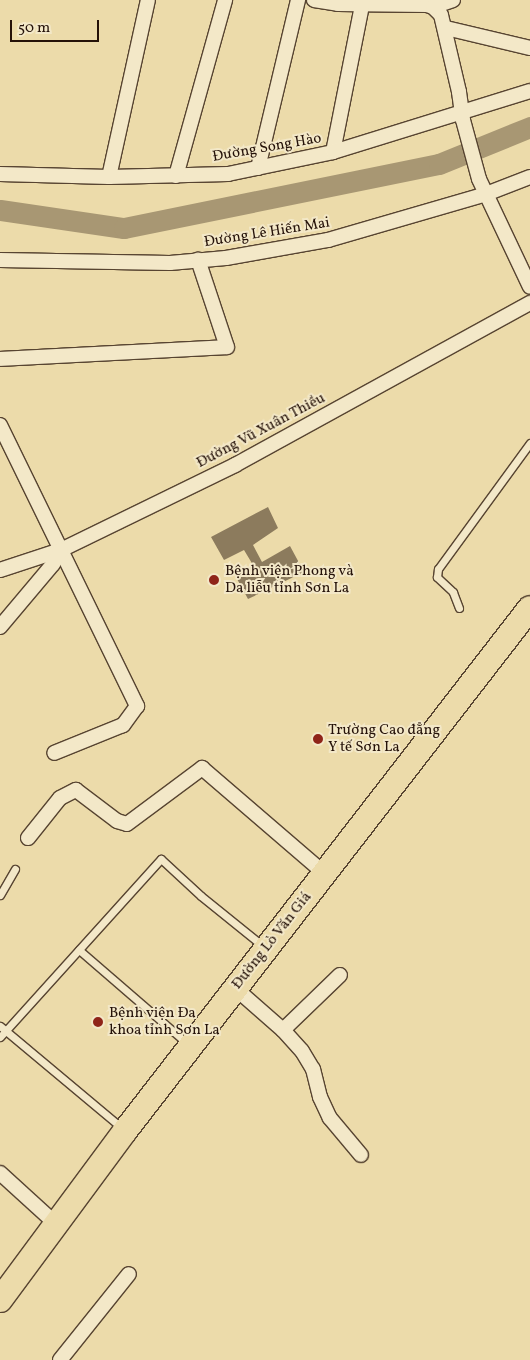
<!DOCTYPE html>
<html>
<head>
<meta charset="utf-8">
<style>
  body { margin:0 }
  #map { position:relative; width:530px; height:1360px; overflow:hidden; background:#ecdbaa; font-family:Vollkorn,serif }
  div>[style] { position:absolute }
  .river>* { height:21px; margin:-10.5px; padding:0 10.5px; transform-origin:10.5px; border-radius:10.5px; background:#a89773 }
  .building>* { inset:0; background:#8c7b5d }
  .roads { filter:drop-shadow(1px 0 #574431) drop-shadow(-1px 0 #574431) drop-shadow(0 1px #574431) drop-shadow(0 -1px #574431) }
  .lane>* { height:7px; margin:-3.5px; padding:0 3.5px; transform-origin:3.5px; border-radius:3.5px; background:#f3e8c8 }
  .street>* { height:14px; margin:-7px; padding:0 7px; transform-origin:7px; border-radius:7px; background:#f3e8c8 }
  .highway>* { height:24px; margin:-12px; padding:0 12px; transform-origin:12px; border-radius:12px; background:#ecdbaa }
  .dots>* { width:14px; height:14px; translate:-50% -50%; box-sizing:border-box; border:2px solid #f3e8c8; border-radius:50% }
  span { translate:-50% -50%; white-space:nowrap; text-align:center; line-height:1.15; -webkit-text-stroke:4px #f3e8c8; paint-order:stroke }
  .street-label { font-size:15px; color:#251209 }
  .poi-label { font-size:15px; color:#251209 }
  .left { translate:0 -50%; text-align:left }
  .scale { position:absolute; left:10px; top:20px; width:89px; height:22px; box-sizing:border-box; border:2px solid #251209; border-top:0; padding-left:6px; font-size:15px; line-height:18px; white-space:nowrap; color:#251209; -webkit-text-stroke:4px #f3e8c8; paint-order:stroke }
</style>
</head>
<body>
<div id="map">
  <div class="river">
    <div style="left:0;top:210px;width:125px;rotate:8.3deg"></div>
    <div style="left:124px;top:228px;width:321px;rotate:-11.5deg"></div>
    <div style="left:439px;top:164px;width:98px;rotate:-22.1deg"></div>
  </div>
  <div class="building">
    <div style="clip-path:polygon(268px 507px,278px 528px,253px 545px,262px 562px,290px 546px,304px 572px,248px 599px,236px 577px,253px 565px,244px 550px,224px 560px,211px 537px)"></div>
  </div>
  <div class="roads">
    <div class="lane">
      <div style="left:459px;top:608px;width:17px;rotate:-111deg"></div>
      <div style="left:453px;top:592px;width:22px;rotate:-137deg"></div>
      <div style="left:437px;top:577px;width:8px;rotate:-83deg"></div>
      <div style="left:438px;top:569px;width:156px;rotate:-53.9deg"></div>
      <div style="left:0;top:895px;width:30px;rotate:-60deg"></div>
      <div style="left:79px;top:950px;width:144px;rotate:40.8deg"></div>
      <div style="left:0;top:1026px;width:160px;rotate:39.9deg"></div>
      <div style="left:0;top:1037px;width:240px;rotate:-47.9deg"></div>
      <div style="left:161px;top:859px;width:54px;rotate:42.8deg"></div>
      <div style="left:201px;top:896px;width:80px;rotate:38.9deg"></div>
    </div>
    <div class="street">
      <div style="left:314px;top:0;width:24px;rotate:9deg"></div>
      <div style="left:338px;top:4px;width:89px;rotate:0.6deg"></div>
      <div style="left:427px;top:5px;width:6px;rotate:18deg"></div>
      <div style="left:433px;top:7px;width:11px;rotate:45deg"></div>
      <div style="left:441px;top:15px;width:79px;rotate:76.8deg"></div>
      <div style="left:459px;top:92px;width:28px;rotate:82deg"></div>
      <div style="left:463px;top:120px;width:61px;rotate:74.8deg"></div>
      <div style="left:479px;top:179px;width:119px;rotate:64.7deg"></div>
      <div style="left:433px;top:7px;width:21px;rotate:-19deg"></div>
      <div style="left:446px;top:28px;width:86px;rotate:13.4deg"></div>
      <div style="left:333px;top:152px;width:155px;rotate:-78.8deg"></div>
      <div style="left:258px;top:168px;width:173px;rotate:-76.6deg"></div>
      <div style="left:0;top:174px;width:109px;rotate:1.6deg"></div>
      <div style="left:109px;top:177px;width:119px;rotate:-1.4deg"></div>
      <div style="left:228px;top:174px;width:107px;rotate:-11.8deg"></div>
      <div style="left:333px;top:152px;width:206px;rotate:-17.2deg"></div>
      <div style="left:176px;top:176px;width:183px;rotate:-74.4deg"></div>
      <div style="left:109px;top:177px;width:181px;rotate:-77.6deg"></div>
      <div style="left:0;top:260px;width:170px;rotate:1deg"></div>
      <div style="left:170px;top:263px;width:56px;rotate:-5.1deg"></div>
      <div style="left:226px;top:258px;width:104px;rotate:-10deg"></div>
      <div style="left:328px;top:240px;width:165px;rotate:-16.2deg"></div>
      <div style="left:486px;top:194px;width:47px;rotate:-21.1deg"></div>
      <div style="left:0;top:359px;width:227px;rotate:-3deg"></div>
      <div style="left:227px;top:347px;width:92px;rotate:-108.4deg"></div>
      <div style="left:0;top:425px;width:313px;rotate:64deg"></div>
      <div style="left:137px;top:706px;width:24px;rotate:126deg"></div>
      <div style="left:123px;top:725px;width:74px;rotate:157.9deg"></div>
      <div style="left:0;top:570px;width:64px;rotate:-18.2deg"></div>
      <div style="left:61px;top:550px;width:194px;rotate:-26deg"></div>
      <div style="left:235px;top:465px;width:337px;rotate:-28.8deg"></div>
      <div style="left:0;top:627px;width:82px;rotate:-49.9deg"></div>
      <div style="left:53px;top:564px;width:16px;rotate:-60deg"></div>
      <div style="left:28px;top:838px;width:51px;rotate:-51.3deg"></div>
      <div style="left:60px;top:798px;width:18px;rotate:-27deg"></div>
      <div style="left:76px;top:790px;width:51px;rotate:37.1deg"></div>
      <div style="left:117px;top:821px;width:10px;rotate:17deg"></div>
      <div style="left:127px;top:824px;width:94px;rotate:-36.7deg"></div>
      <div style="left:202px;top:768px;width:161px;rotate:40.7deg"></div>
      <div style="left:235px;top:988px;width:64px;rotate:41.2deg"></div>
      <div style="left:283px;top:1030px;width:28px;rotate:48deg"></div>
      <div style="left:302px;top:1051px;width:21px;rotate:59deg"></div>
      <div style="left:313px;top:1069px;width:29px;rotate:76deg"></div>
      <div style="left:320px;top:1097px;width:23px;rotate:65deg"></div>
      <div style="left:330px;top:1118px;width:48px;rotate:50deg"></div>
      <div style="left:283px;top:1030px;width:79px;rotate:-44deg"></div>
      <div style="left:0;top:1173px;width:76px;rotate:42.3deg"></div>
      <div style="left:60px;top:1360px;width:110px;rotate:-51.3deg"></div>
    </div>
    <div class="highway">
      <div style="left:0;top:1300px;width:210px;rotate:-53.5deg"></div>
      <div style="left:125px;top:1131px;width:661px;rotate:-52.25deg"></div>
    </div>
  </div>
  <div class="dots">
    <div style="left:214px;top:580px;background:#8f2418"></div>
    <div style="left:318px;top:739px;background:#8f2418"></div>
    <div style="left:98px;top:1022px;background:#8f2418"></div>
  </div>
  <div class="street-label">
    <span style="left:267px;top:148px;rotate:-10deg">Đường Song Hào</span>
    <span style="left:267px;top:233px;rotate:-9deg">Đường Lê Hiến Mai</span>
    <span style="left:261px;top:431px;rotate:-28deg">Đường Vũ Xuân Thiều</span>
    <span style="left:272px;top:941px;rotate:-52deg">Đường Lò Văn Giá</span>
  </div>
  <div class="poi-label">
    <span class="left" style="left:225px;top:580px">Bệnh viện Phong và<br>Da liễu tỉnh Sơn La</span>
    <span class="left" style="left:328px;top:739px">Trường Cao đẳng<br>Y tế Sơn La</span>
    <span class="left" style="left:109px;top:1022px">Bệnh viện Đa<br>khoa tỉnh Sơn La</span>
  </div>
  <div class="scale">50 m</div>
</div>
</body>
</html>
